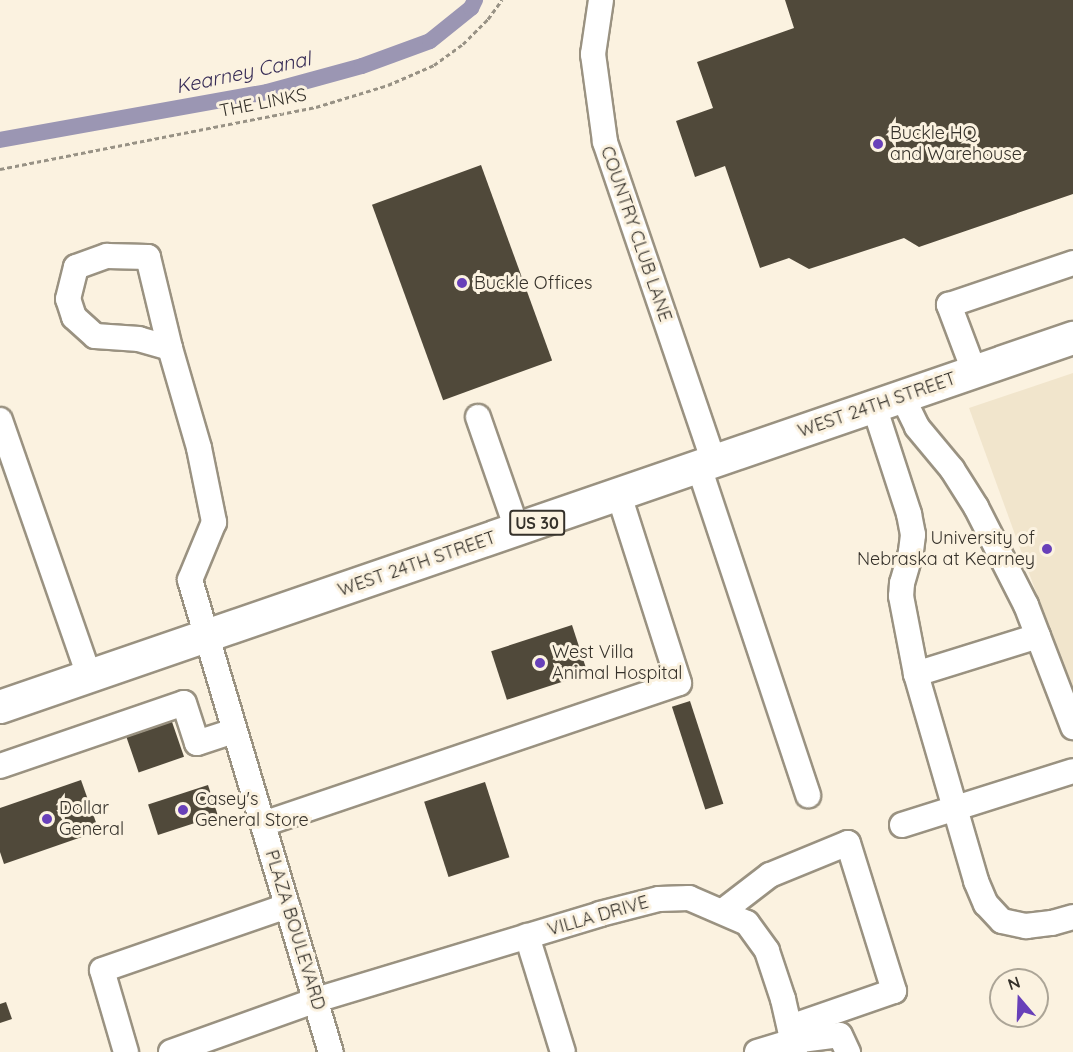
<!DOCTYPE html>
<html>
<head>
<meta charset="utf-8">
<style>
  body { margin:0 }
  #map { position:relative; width:1073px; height:1052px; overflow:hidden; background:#fbf2e0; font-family:Quicksand,sans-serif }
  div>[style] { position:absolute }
  .built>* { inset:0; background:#f1e5cc }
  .canal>* { height:16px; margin:-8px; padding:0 8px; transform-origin:8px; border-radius:8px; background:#9b96b3 }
  .building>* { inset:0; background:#50493a; transform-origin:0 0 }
  .path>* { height:3px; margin-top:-1.5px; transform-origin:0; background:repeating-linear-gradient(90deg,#989285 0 4.5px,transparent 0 7.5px) }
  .roads { filter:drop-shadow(2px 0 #9a9281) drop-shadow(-2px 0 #9a9281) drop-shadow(0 2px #9a9281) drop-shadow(0 -2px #9a9281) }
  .minor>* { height:24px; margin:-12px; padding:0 12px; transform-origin:12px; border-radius:12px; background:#fff }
  .major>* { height:32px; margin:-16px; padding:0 16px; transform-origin:16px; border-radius:16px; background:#fff }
  .dots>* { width:16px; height:16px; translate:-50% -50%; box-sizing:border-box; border:3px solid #fbf2e0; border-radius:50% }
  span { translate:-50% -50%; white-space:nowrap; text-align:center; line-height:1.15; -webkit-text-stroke:6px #fbf2e0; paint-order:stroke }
  .shield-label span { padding:2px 4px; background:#fbf2e0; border:2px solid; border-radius:4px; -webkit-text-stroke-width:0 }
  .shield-label { font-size:16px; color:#35312a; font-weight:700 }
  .street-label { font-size:18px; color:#35312a }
  .poi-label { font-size:18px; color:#35312a }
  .left { translate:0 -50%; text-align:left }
  .right { translate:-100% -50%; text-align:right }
  .water-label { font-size:20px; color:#382d57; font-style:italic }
  .north { position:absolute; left:989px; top:968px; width:60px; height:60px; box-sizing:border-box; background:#fbf2e0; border:2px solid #aca597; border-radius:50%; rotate:341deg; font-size:16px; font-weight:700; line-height:24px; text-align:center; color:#35312a }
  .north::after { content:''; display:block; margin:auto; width:21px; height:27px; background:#6840b9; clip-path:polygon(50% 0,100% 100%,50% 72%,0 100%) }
</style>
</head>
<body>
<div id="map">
  <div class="built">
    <div style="clip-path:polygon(1073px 373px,1073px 694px,969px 408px)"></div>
  </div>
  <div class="canal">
    <div style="left:0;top:140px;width:271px;rotate:-10.2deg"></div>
    <div style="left:267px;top:92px;width:98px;rotate:-15.3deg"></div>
    <div style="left:362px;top:66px;width:72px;rotate:-20.2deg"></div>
    <div style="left:430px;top:41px;width:53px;rotate:-38.8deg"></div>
    <div style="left:471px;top:8px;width:9px;rotate:-63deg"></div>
  </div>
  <div class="building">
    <div style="clip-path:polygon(785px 0,1073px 0,1073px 194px,919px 247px,904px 238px,809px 269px,789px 258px,760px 268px,725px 166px,695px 177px,676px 121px,713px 108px,697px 62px,794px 28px)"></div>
    <div style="left:481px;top:165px;width:208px;height:116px;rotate:70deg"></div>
    <div style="left:572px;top:625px;width:51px;height:85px;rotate:72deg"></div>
    <div style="left:690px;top:701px;width:108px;height:19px;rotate:72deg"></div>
    <div style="left:171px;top:719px;width:40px;height:48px;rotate:71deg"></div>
    <div style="clip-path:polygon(81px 780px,99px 831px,4px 864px,0 852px,0 808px)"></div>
    <div style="left:485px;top:782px;width:79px;height:64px;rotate:72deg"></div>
    <div style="left:208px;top:785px;width:32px;height:63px;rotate:72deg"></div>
    <div style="clip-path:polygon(6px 1002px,12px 1019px,0 1023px,0 1004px)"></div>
  </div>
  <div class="path">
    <div style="left:0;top:169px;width:322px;rotate:-11.1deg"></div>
    <div style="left:316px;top:107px;width:75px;rotate:-17deg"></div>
    <div style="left:388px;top:85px;width:50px;rotate:-23.5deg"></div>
    <div style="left:434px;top:65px;width:36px;rotate:-36deg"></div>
    <div style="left:463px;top:44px;width:35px;rotate:-45deg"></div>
    <div style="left:488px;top:19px;width:24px;rotate:-54deg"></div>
  </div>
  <div class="roads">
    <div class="minor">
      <div style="left:601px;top:0;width:55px;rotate:98.4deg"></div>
      <div style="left:593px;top:54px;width:89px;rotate:82.2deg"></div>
      <div style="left:605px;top:142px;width:338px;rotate:71.2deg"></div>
      <div style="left:107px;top:256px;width:41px;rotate:1.4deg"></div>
      <div style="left:148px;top:257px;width:94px;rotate:76.4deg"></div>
      <div style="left:170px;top:348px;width:32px;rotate:-164deg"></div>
      <div style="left:139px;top:339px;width:44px;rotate:-176.1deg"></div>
      <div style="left:95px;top:336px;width:28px;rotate:-138deg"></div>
      <div style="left:74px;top:317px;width:19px;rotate:-108deg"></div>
      <div style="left:68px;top:299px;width:33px;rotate:-76deg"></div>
      <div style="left:76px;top:267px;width:33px;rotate:-20deg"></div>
      <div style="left:170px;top:348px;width:104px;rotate:73.8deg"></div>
      <div style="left:199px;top:448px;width:76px;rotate:78.5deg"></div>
      <div style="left:214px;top:522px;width:63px;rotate:112.5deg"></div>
      <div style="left:190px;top:580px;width:493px;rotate:73.4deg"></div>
      <div style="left:974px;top:371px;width:71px;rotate:-110.7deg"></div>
      <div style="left:949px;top:305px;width:131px;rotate:-18.7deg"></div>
      <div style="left:902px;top:396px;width:34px;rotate:64deg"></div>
      <div style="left:917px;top:427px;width:55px;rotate:50.2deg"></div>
      <div style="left:952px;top:469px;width:45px;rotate:57.7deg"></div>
      <div style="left:976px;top:507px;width:110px;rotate:63deg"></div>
      <div style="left:1026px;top:605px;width:131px;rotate:68.9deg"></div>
      <div style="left:874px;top:406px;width:114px;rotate:72deg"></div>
      <div style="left:909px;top:514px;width:21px;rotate:79deg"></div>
      <div style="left:913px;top:535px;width:17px;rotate:97deg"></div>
      <div style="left:911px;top:552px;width:32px;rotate:106deg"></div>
      <div style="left:902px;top:583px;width:13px;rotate:94deg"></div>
      <div style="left:901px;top:596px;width:79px;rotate:79.1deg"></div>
      <div style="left:478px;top:417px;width:119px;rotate:70.8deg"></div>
      <div style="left:0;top:420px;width:271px;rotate:70.8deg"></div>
      <div style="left:699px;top:467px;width:346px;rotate:71.6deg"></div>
      <div style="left:1038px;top:636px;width:128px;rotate:162.7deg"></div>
      <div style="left:916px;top:674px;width:216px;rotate:73.8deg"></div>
      <div style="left:976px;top:881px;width:25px;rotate:67deg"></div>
      <div style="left:986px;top:904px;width:23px;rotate:47deg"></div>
      <div style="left:1002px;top:921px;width:25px;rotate:12deg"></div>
      <div style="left:1026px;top:926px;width:26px;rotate:-7deg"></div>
      <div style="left:1052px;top:923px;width:22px;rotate:-16deg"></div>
      <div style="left:0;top:766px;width:194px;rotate:-18.9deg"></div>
      <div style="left:184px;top:703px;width:42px;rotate:72deg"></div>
      <div style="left:197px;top:743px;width:39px;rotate:-18deg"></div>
      <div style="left:263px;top:824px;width:439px;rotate:-18.7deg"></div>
      <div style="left:679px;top:683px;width:197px;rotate:-107.7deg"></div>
      <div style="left:902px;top:825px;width:179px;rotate:-17.5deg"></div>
      <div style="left:723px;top:911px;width:59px;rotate:-37.5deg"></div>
      <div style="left:770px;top:875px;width:84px;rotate:-22.3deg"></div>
      <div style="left:848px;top:843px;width:155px;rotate:72.7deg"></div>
      <div style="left:894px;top:991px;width:110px;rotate:160.9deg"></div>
      <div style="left:527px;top:936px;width:121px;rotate:72.8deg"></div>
      <div style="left:126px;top:1052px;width:85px;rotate:-106.3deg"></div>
      <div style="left:102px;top:970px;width:196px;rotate:-19.1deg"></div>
      <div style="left:171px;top:1052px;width:154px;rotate:-19.7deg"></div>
      <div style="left:316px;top:1000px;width:297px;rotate:-16.8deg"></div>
      <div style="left:600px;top:914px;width:61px;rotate:-14.3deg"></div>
      <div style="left:659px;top:899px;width:30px;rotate:-2deg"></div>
      <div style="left:689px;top:898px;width:63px;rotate:23.3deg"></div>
      <div style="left:747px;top:923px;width:34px;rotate:54deg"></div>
      <div style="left:767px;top:951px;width:51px;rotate:71.6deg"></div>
      <div style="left:783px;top:999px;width:54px;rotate:77.2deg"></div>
      <div style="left:757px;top:1052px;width:38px;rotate:-17deg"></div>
      <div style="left:793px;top:1041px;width:47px;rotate:-7.3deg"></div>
      <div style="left:840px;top:1035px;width:19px;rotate:65deg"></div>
    </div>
    <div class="major">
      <div style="left:0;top:707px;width:1135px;rotate:-18.98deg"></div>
    </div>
  </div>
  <div class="dots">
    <div style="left:878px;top:144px;background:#6840b9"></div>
    <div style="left:462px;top:283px;background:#6840b9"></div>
    <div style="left:1047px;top:549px;background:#6840b9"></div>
    <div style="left:540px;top:663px;background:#6840b9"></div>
    <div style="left:183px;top:810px;background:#6840b9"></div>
    <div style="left:47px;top:819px;background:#6840b9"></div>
  </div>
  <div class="shield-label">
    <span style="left:537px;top:523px">US 30</span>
  </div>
  <div class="street-label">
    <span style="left:263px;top:103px;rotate:-11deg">THE LINKS</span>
    <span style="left:636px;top:234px;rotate:71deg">COUNTRY CLUB LANE</span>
    <span style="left:877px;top:405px;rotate:-19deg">WEST 24TH STREET</span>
    <span style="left:417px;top:564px;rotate:-19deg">WEST 24TH STREET</span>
    <span style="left:598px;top:916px;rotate:-16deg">VILLA DRIVE</span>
    <span style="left:295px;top:930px;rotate:73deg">PLAZA BOULEVARD</span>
  </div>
  <div class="poi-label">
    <span class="left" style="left:890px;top:144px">Buckle HQ<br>and Warehouse</span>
    <span class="left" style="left:474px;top:283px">Buckle Offices</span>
    <span class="right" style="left:1035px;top:549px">University of<br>Nebraska at Kearney</span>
    <span class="left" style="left:552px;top:663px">West Villa<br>Animal Hospital</span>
    <span class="left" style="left:195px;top:810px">Casey's<br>General Store</span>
    <span class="left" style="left:59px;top:819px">Dollar<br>General</span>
  </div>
  <div class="water-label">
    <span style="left:243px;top:72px;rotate:-12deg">Kearney Canal</span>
  </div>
  <div class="north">N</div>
</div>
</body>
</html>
